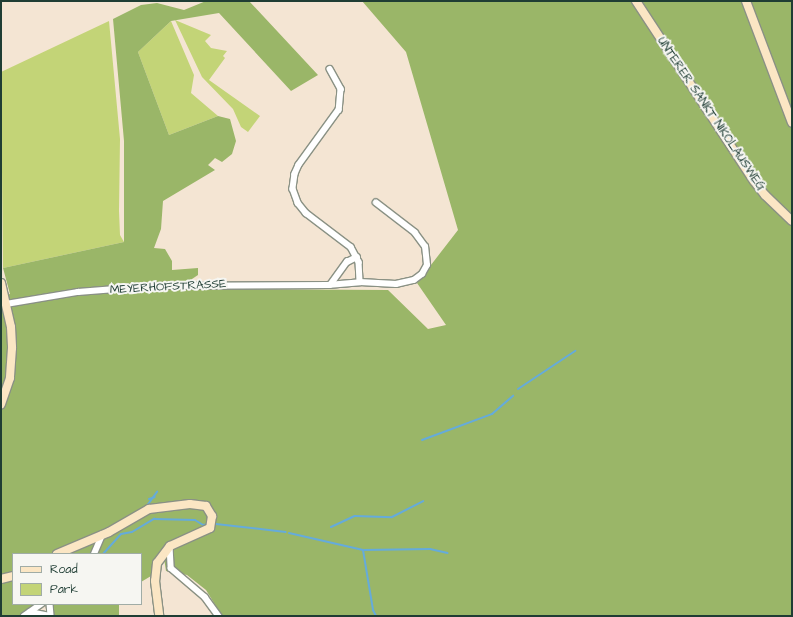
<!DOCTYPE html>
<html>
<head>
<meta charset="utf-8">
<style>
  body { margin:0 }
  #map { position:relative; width:793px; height:617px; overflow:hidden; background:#f4e5d3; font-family:"Architects Daughter",sans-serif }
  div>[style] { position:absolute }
  .green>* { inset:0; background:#c3d477 }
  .forest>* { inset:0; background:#9ab668; transform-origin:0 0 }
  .stream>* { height:2px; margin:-1px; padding:0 1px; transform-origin:1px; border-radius:1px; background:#65abdb }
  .roads { filter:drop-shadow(1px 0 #8a9184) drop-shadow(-1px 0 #8a9184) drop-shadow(0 1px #8a9184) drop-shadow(0 -1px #8a9184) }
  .street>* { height:5.5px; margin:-2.75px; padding:0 2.75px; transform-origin:2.75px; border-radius:2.75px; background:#fff }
  .secondary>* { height:8px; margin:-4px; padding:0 4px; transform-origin:4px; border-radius:4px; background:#fbe6c4 }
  span { translate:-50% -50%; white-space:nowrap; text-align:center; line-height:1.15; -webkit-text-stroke:4px #f6f6f2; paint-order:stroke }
  .street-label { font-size:12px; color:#1f3d34 }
  .frame { position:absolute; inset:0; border:2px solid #1f3d34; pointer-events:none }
  .legend { position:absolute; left:12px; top:553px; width:130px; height:52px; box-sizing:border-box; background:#f6f6f2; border:1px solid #a0aca6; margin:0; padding:5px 7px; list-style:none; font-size:12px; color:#1f3d34 }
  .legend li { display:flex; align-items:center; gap:8px; height:20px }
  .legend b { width:20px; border:1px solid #a0aca6 }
</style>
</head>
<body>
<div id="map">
  <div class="green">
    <div style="clip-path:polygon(175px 20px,211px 35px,205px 41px,211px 48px,227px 51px,223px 56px,225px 58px,209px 80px,260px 116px,248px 132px,241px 127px,233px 109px,202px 77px)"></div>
    <div style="clip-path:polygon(109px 21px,120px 139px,119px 211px,120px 235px,124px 242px,3px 268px,1px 72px)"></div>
    <div style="clip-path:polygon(171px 21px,194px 75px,191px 93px,218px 116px,169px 135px,138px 52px)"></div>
  </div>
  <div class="forest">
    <div style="clip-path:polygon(206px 1px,249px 1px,318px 75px,291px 91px,219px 13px,171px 21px,138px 52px,169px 135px,218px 116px,230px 119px,236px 141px,232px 154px,222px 162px,215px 158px,208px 165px,215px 170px,163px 201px,161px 229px,154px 248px,165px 249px,172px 261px,172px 270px,198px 268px,198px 275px,192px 279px,192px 289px,388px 290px,428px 329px,446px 325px,417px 283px,458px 230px,406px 52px,362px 1px,792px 1px,792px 616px,222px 616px,206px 590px,187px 575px,166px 571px,164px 558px,151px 576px,141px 582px,141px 554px,13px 554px,13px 604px,37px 604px,19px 616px,1px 616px,1px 296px,10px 294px,3px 268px,124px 242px,124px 141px,113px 19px,141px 5px,157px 3px,184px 10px)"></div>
    <div style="left:52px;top:604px;width:67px;height:12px"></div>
  </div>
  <div class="stream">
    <div style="left:518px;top:389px;width:69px;rotate:-33.7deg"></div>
    <div style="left:422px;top:440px;width:75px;rotate:-20.4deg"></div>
    <div style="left:492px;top:414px;width:28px;rotate:-41deg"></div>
    <div style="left:149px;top:499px;width:6px;rotate:-18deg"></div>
    <div style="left:146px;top:507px;width:19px;rotate:-54deg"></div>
    <div style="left:216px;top:524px;width:70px;rotate:6.5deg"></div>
    <div style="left:331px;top:527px;width:26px;rotate:-25deg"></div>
    <div style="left:355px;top:516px;width:37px;rotate:2deg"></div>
    <div style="left:392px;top:517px;width:35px;rotate:-27deg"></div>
    <div style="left:289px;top:533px;width:76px;rotate:12.9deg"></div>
    <div style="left:363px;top:550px;width:67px;rotate:-0.9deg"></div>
    <div style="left:430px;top:549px;width:18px;rotate:13deg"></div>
    <div style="left:363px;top:550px;width:61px;rotate:80.5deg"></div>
    <div style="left:373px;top:610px;width:7px;rotate:63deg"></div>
    <div style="left:103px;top:554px;width:27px;rotate:-48deg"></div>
    <div style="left:121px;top:534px;width:11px;rotate:-10deg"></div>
    <div style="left:132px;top:532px;width:26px;rotate:-31deg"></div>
    <div style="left:154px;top:519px;width:41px;rotate:1.4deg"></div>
    <div style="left:195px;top:520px;width:9px;rotate:32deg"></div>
    <div style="left:203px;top:525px;width:5px;rotate:-11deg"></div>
  </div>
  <div class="roads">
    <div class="street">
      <div style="left:330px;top:69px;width:23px;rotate:61deg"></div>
      <div style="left:341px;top:89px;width:21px;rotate:95deg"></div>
      <div style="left:339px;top:110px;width:68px;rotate:126deg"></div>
      <div style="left:299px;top:165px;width:10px;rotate:114deg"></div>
      <div style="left:295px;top:174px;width:15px;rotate:98deg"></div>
      <div style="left:293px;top:189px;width:15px;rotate:70deg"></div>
      <div style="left:298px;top:203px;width:13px;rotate:51deg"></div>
      <div style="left:306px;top:213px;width:56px;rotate:37.1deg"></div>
      <div style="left:351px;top:247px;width:17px;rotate:62deg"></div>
      <div style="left:359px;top:262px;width:20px;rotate:87deg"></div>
      <div style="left:330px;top:285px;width:29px;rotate:-54deg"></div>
      <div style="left:347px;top:262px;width:11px;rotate:-27deg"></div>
      <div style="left:6px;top:304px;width:73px;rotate:-9.5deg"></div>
      <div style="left:78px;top:292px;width:75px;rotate:-4.6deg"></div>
      <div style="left:153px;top:286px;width:175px;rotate:-0.3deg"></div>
      <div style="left:328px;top:285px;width:32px;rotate:-5deg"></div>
      <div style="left:360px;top:282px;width:36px;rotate:3deg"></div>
      <div style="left:396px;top:284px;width:18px;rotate:-13deg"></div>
      <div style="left:414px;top:280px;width:10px;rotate:-37deg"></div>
      <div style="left:422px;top:274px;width:10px;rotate:-61deg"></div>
      <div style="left:427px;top:265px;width:18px;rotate:-96deg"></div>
      <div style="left:425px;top:247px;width:17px;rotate:-126deg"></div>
      <div style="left:415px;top:233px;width:49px;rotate:-142.4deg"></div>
      <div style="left:170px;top:546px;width:22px;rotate:87deg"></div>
      <div style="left:171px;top:568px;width:45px;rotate:40.5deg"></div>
      <div style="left:205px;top:597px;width:24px;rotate:54deg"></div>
      <div style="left:94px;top:554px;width:21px;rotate:-67deg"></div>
      <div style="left:50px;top:604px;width:12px;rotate:85deg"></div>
      <div style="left:30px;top:612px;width:20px;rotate:11deg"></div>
      <div style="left:24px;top:616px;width:21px;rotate:-35deg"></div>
    </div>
    <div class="secondary">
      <div style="left:636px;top:1px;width:215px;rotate:56.8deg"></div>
      <div style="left:754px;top:181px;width:18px;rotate:52deg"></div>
      <div style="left:765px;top:195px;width:37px;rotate:44deg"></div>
      <div style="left:746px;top:1px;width:130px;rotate:69.3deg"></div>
      <div style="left:1px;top:283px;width:45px;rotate:77.2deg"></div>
      <div style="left:11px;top:327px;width:21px;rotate:87deg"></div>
      <div style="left:12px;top:348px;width:30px;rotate:94deg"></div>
      <div style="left:10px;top:378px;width:28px;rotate:109deg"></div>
      <div style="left:57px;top:554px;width:56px;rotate:-22.9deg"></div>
      <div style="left:109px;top:532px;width:46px;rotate:-29.9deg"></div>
      <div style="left:149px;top:509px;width:41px;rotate:-7deg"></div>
      <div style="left:190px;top:504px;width:16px;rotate:7deg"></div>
      <div style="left:206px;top:506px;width:12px;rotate:59deg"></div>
      <div style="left:212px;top:516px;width:12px;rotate:99deg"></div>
      <div style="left:210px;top:528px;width:44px;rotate:155.8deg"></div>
      <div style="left:170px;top:546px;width:21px;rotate:127deg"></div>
      <div style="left:157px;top:563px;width:18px;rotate:96deg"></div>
      <div style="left:155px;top:581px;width:35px;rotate:83deg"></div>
      <div style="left:1px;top:579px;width:12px;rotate:-14deg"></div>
    </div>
  </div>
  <div class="street-label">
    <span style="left:711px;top:114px;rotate:56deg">UNTERER SANKT NIKOLAUSWEG</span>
    <span style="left:168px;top:287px;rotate:-3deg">MEYERHOFSTRASSE</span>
  </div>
  <div class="frame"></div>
  <ul class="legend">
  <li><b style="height:5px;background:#fbe6c4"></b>Road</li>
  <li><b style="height:11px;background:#c3d477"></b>Park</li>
  </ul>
</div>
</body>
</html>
